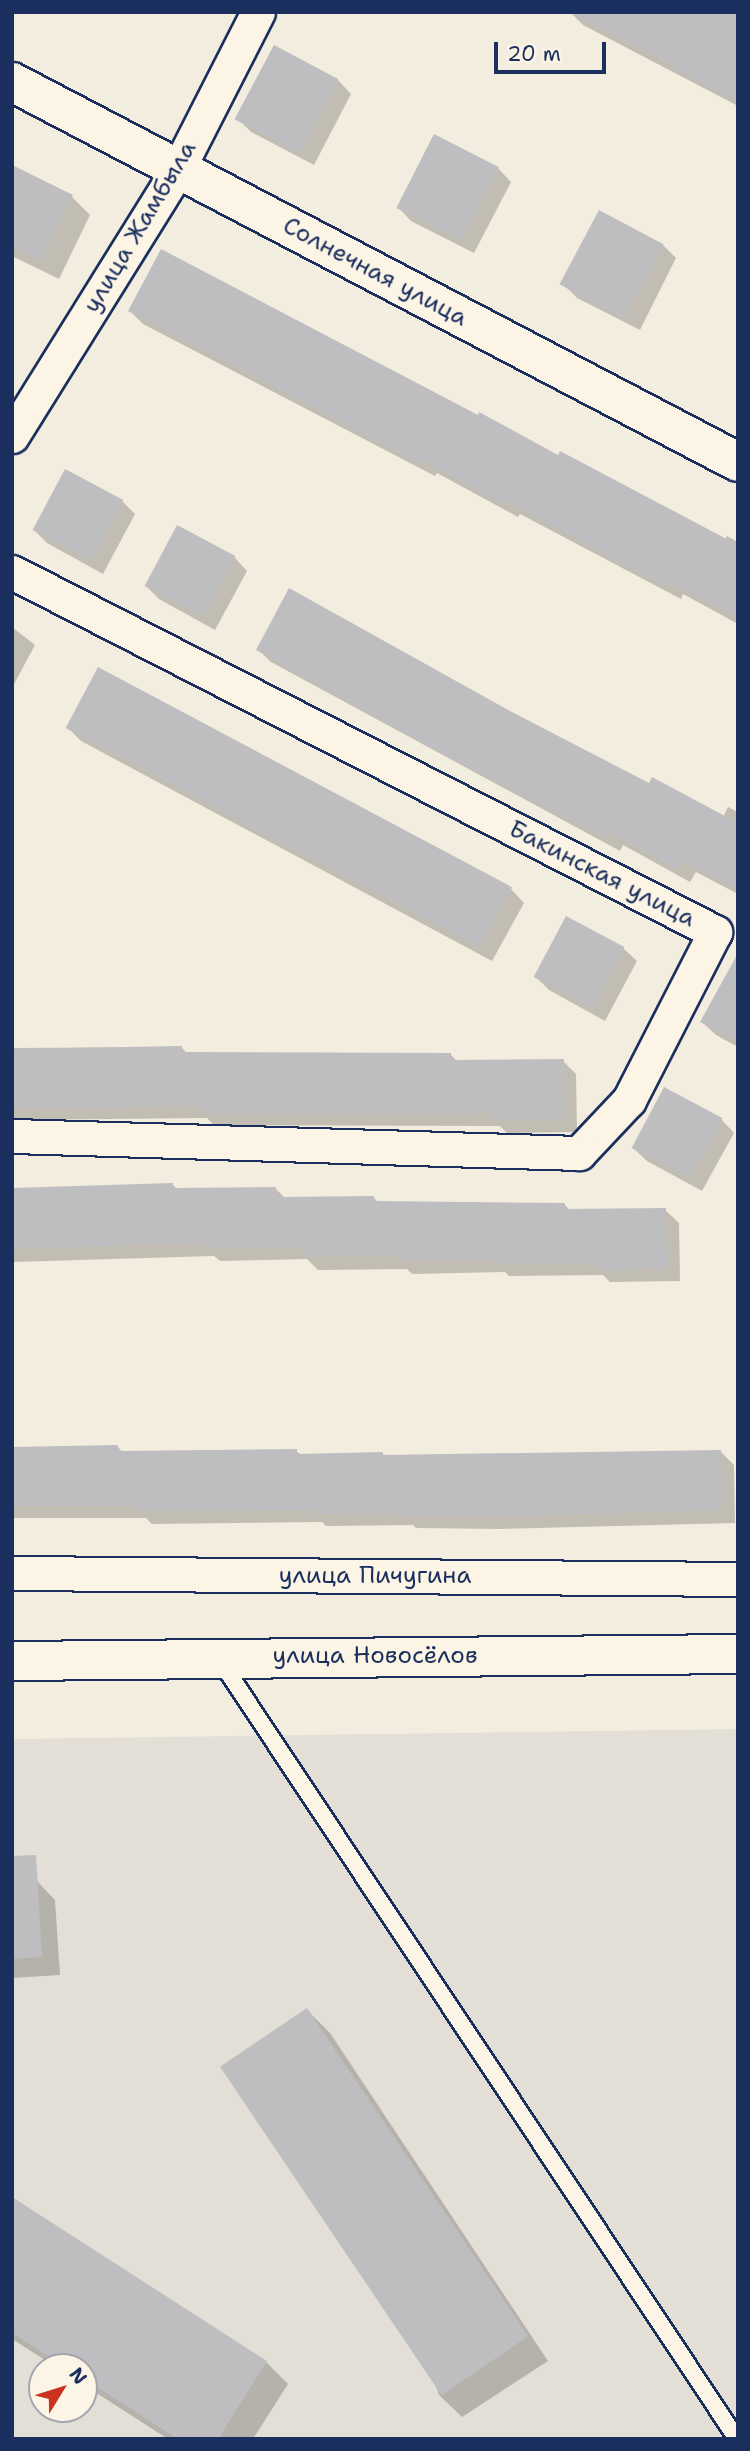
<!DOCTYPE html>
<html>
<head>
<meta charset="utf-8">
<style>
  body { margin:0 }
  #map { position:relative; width:750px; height:2451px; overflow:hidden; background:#f3ede0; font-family:"Shantell Sans",sans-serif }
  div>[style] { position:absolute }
  .built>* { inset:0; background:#e3dfd6 }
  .shadow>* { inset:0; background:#0003 }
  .building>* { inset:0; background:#bebec0; transform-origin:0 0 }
  .roads { filter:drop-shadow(2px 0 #1b2f5e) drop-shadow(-2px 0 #1b2f5e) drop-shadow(0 2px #1b2f5e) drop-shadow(0 -2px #1b2f5e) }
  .service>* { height:16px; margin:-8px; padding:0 8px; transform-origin:8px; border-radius:8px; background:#fcf5e5 }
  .minor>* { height:33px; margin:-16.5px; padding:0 16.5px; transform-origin:16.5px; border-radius:16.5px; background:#fcf5e5 }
  .tertiary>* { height:38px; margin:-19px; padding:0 19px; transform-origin:19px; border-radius:19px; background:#fcf5e5 }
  span { translate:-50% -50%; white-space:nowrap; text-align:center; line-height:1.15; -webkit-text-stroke:5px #fcf5e5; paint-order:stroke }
  .street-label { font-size:24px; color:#1b2f5e }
  .frame { position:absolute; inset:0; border:14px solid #1b2f5e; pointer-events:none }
  .north { position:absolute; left:28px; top:2353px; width:70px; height:70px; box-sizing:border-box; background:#fcf5e5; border:2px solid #a2a6af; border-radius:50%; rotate:52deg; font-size:19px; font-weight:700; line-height:28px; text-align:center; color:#1b2f5e }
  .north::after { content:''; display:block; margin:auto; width:24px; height:32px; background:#c8321e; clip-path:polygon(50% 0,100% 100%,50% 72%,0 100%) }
  .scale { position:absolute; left:494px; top:42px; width:112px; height:32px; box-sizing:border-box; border:4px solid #1b2f5e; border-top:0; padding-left:9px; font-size:21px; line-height:24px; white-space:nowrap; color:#1b2f5e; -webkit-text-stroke:5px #fcf5e5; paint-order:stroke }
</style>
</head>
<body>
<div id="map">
  <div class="built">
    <div style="clip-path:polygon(evenodd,738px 1729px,738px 2439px,12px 2439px,12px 1739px,738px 1729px,42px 2367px,84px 2367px,84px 2409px,42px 2409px,42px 2367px)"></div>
  </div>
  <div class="shadow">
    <div style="clip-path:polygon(570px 12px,738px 12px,738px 106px,583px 25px)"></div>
    <div style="clip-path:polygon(338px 80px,351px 94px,314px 165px,251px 132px,238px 119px)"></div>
    <div style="clip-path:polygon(12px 168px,72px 197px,90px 215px,59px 279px,12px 256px)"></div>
    <div style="clip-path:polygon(498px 168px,511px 182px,474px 253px,411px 221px,398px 207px)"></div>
    <div style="clip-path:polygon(663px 245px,676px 258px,640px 330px,577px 298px,563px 284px)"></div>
    <div style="clip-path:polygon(130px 311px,558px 457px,725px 540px,727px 536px,738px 542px,738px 624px,683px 594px,681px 599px,520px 514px,518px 517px,437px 473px,435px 476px,143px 324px)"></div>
    <div style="clip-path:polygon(122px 501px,135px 514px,103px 574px,47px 543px,34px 530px)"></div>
    <div style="clip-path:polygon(234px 557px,247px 571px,215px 630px,159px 599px,146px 586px)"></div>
    <div style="clip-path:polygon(12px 627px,35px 645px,12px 688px)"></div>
    <div style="clip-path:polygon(258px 649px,509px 712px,650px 785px,723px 817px,728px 807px,738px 812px,738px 894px,696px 872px,690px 882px,623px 845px,620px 851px,271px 662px)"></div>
    <div style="clip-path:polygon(68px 728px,511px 889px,524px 903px,492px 961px,81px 741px)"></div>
    <div style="clip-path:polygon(567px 918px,623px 948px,637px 961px,605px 1021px,549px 990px,536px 977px)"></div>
    <div style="clip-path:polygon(738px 965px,738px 1047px,716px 1035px,702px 1022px)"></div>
    <div style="clip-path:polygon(181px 1047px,188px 1054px,450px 1054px,458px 1062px,563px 1061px,576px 1074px,577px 1132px,507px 1133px,500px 1126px,214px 1125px,207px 1118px,12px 1120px,12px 1048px)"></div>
    <div style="clip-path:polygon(721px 1119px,734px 1133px,702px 1191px,647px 1161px,633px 1148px)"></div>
    <div style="clip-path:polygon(173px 1185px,178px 1190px,275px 1188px,286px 1199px,374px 1198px,379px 1203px,565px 1205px,571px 1211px,665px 1210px,679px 1223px,680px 1281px,610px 1282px,603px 1275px,509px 1276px,505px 1272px,412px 1274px,407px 1269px,318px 1270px,307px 1259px,220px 1261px,214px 1256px,12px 1262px,12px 1189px)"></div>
    <div style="clip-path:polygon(12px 1447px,118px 1447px,123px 1453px,296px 1451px,301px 1455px,382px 1454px,385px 1457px,721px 1452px,734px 1465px,735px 1523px,499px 1529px,416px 1528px,413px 1525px,326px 1526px,322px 1522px,152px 1524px,146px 1518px,12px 1518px)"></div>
    <div style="clip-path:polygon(37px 1881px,55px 1900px,60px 1975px,12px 1978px,12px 1883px)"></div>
    <div style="clip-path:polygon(307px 2010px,330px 2033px,548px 2361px,462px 2417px,439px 2395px)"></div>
    <div style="clip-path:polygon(12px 2199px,266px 2362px,288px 2384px,253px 2439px,168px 2439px,84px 2385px,84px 2367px,56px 2367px,12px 2339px)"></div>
  </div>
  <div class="building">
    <div style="clip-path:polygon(568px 12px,738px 12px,738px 102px,673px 68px,674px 66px)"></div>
    <div style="left:274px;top:45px;width:73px;height:84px;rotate:28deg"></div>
    <div style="left:434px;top:134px;width:73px;height:83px;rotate:27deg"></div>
    <div style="clip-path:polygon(12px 165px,73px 195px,41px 261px,12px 247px)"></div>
    <div style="left:599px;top:210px;width:73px;height:84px;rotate:28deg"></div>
    <div style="clip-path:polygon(161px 249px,478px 415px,479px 412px,558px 455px,560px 451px,738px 545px,738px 619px,670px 582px,667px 587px,506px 502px,504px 505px,423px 461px,421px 464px,128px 311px)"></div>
    <div style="left:65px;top:469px;width:66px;height:69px;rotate:28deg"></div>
    <div style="left:177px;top:525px;width:66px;height:69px;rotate:28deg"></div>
    <div style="clip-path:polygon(289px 588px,510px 711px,649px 783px,652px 777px,738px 823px,738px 890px,682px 860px,677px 870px,610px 833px,606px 839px,405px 734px,256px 650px)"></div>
    <div style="left:98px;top:667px;width:469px;height:69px;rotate:28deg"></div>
    <div style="left:566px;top:916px;width:66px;height:69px;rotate:28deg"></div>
    <div style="clip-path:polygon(738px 953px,738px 1042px,700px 1022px)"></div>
    <div style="clip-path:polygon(182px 1046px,182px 1052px,451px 1053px,451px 1060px,564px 1059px,565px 1119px,492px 1120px,492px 1113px,199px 1113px,199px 1106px,12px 1109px,12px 1049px)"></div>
    <div style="left:664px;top:1087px;width:66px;height:69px;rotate:28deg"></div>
    <div style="clip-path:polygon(173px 1183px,173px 1188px,276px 1187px,276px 1197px,374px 1196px,375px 1201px,565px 1203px,565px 1209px,666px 1208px,667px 1269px,595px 1270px,594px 1263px,494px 1264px,494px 1260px,397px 1261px,397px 1256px,303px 1257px,303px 1247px,205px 1249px,205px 1243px,12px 1249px,12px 1188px)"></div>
    <div style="clip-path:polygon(118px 1445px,118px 1451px,297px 1449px,297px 1454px,383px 1452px,383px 1455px,721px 1450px,722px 1510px,485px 1517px,401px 1516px,401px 1513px,311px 1514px,311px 1510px,137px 1511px,137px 1506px,12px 1506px,12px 1447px)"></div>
    <div style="clip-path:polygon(36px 1855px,42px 1957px,12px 1959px,12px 1856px)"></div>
    <div style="left:307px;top:2008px;width:396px;height:105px;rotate:56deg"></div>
    <div style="clip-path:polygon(12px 2197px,267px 2361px,218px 2439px,178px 2439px,84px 2379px,84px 2367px,65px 2367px,12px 2333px)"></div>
  </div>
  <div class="roads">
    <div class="service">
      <div style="left:221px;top:1662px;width:933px;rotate:56.41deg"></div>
    </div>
    <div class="minor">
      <div style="left:12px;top:436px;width:314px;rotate:-58.1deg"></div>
      <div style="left:178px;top:169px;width:176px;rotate:-63deg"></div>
      <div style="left:12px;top:572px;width:790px;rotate:27.12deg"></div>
      <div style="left:715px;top:932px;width:189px;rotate:117.1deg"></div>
      <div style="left:629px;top:1100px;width:73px;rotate:133.3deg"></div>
      <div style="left:579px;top:1153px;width:567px;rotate:-178.28deg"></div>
      <div style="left:12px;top:1573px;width:726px;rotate:0.47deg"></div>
    </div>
    <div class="tertiary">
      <div style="left:12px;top:82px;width:819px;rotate:27.63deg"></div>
      <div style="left:12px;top:1661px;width:726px;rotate:-0.55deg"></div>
    </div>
  </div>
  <div class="street-label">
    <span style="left:140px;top:227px;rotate:-59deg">улица Жамбыла</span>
    <span style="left:375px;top:272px;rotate:28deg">Солнечная улица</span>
    <span style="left:602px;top:874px;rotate:27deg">Бакинская улица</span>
    <span style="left:375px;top:1576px">улица Пичугина</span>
    <span style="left:375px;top:1656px">улица Новосёлов</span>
  </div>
  <div class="frame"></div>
  <div class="north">N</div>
  <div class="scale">20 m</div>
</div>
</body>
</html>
